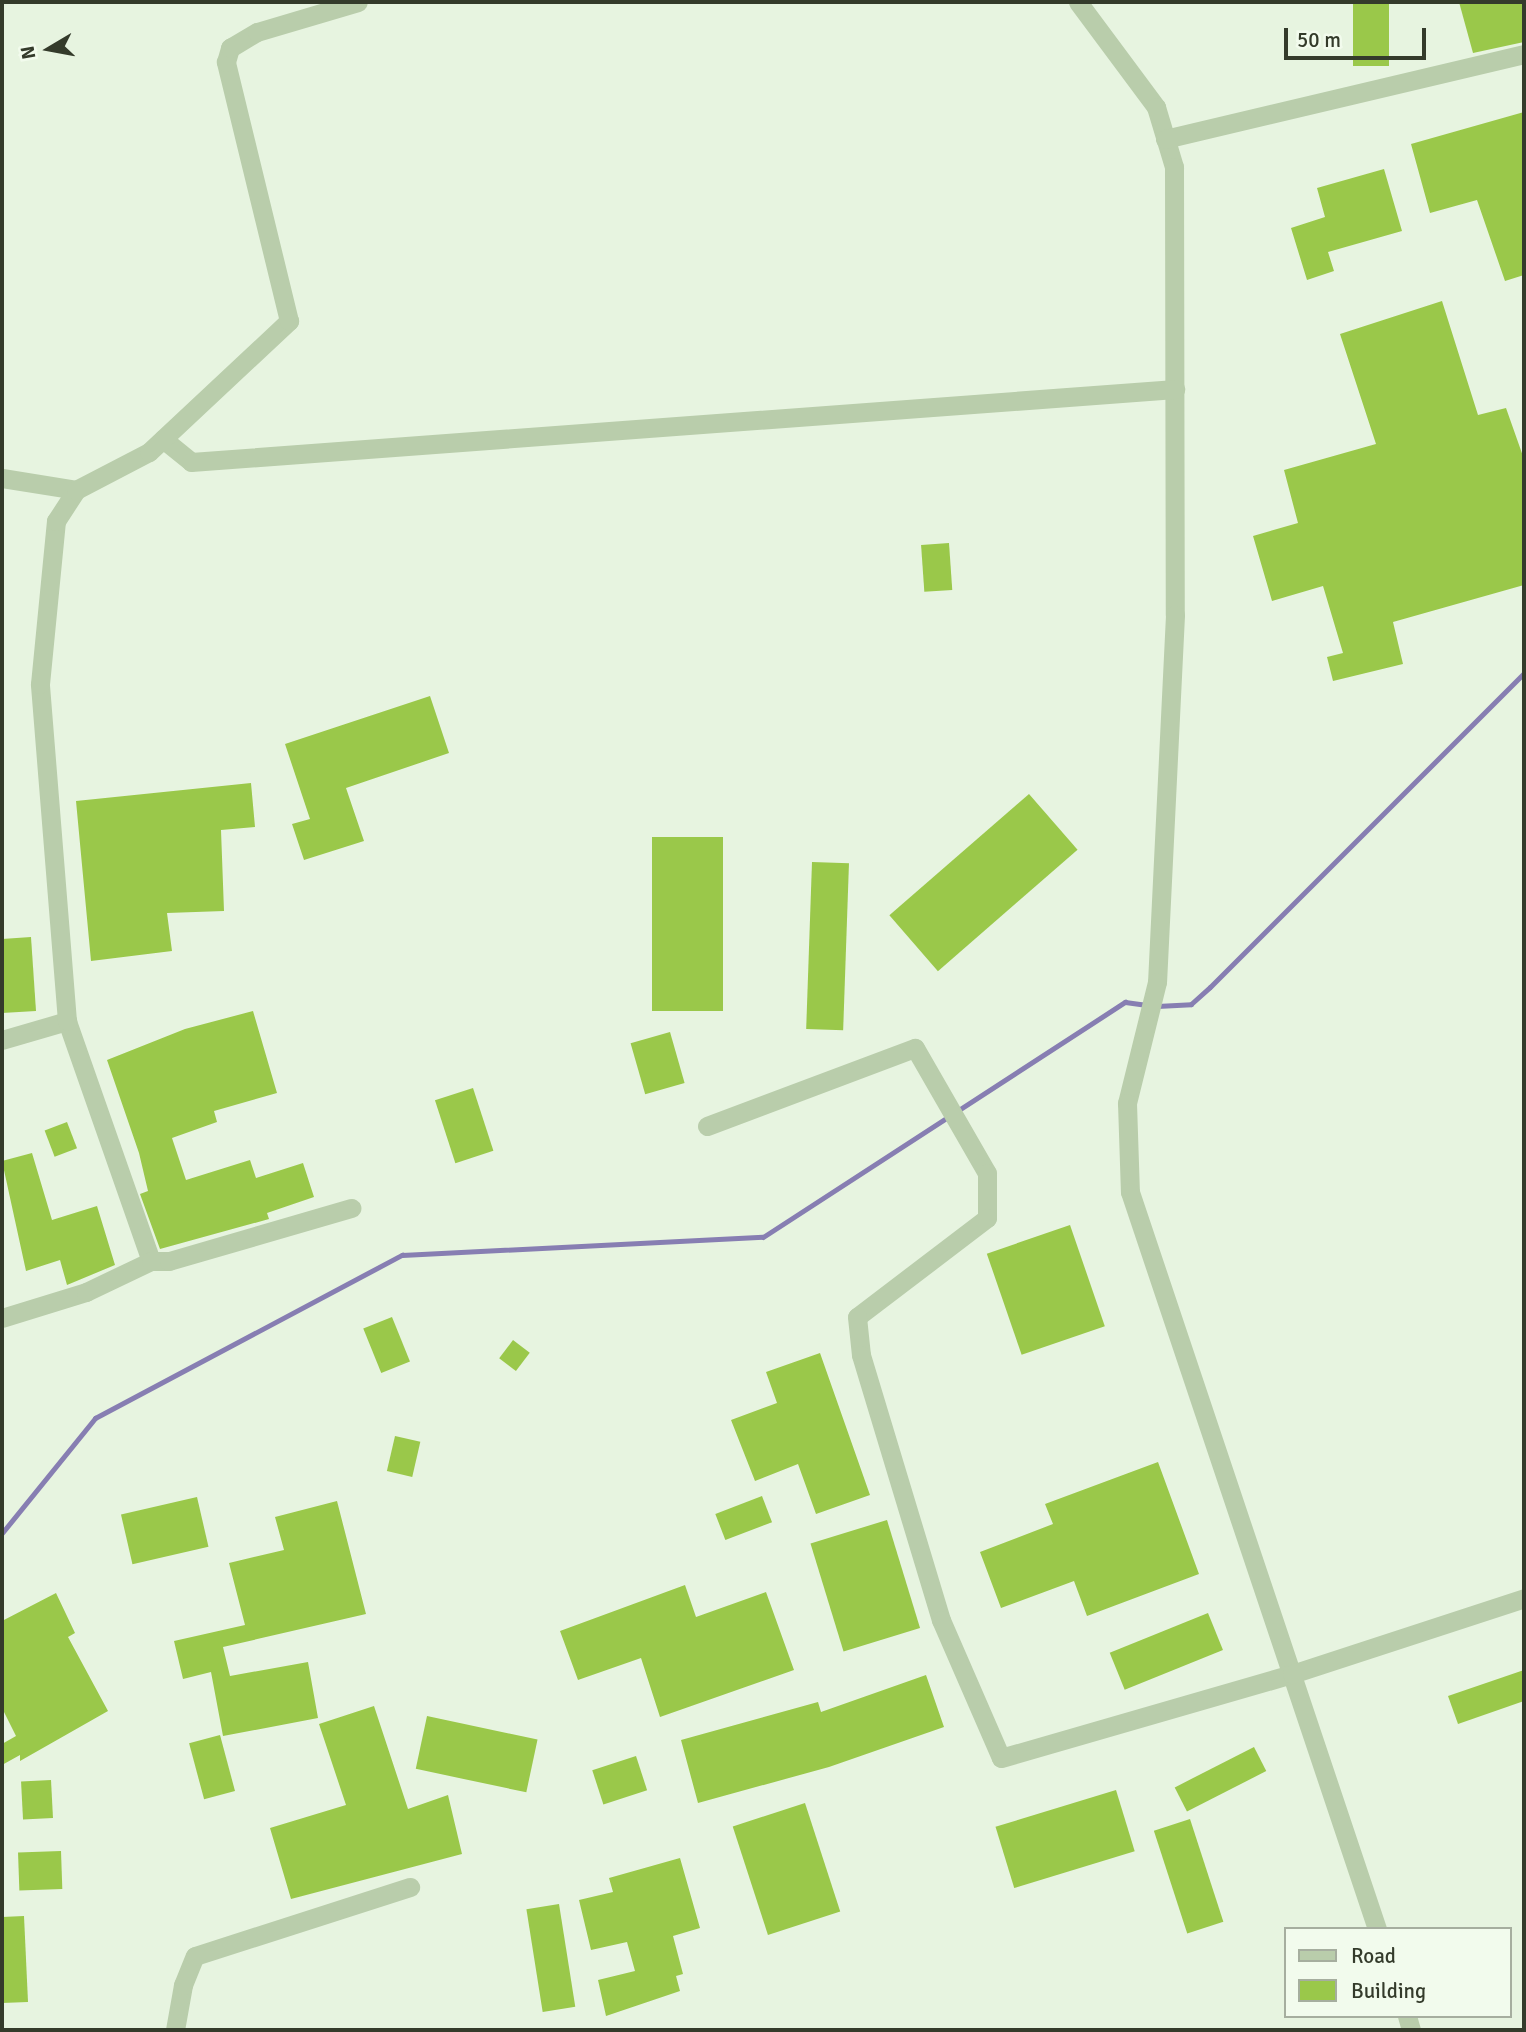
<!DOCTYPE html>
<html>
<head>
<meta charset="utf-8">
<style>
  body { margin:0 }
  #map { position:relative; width:1526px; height:2032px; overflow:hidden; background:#e7f4e0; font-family:Signika,sans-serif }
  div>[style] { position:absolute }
  .stream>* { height:5px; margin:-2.5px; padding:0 2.5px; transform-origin:2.5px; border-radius:2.5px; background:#877eb2 }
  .building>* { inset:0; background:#9ac84a; transform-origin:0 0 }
  .minor>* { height:19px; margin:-9.5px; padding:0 9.5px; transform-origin:9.5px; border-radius:9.5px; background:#b9cdab }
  span { translate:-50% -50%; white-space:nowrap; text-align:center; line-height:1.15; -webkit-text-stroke:5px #f2fbed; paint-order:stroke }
  .frame { position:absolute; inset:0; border:4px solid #343b2b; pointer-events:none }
  .legend { position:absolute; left:1284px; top:1927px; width:228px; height:91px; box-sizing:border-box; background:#f2fbed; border:2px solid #a6ae9f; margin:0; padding:9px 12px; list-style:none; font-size:21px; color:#343b2b }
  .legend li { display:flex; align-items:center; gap:14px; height:35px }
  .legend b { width:35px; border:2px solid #a6ae9f }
  .north { position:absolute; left:14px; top:14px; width:70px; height:70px; -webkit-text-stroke:5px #f2fbed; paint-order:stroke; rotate:260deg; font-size:19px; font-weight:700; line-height:28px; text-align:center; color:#343b2b }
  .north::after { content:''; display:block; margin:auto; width:24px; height:32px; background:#343b2b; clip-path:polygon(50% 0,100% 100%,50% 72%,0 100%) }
  .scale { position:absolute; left:1284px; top:28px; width:142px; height:32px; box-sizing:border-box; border:4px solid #343b2b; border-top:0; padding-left:9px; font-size:21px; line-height:24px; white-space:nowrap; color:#343b2b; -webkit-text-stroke:5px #f2fbed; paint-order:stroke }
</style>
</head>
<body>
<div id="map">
  <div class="stream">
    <div style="left:1157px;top:1006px;width:34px;rotate:-3deg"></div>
    <div style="left:1191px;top:1004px;width:25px;rotate:-42deg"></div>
    <div style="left:1210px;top:987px;width:444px;rotate:-45deg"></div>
    <div style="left:2px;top:1533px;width:148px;rotate:-51deg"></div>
    <div style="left:95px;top:1418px;width:348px;rotate:-28deg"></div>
    <div style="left:402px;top:1255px;width:361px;rotate:-2.9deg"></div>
    <div style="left:763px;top:1237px;width:432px;rotate:-33deg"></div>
    <div style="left:1125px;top:1002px;width:22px;rotate:8deg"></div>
  </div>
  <div class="building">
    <div style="left:1353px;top:2px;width:36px;height:64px"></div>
    <div style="clip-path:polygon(1459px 2px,1524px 2px,1524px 42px,1473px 53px)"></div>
    <div style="clip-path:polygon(1524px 112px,1524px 275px,1505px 281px,1477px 200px,1430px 213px,1411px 144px)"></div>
    <div style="clip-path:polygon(1384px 169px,1402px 231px,1328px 252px,1334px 271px,1307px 280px,1291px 228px,1325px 217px,1317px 188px)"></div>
    <div style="clip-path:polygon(1442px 301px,1478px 415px,1506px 408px,1524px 459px,1524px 585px,1393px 622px,1403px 664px,1333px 681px,1327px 657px,1343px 653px,1323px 586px,1272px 601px,1253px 536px,1298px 523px,1284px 470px,1376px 444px,1340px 334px)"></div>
    <div style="left:949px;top:543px;width:47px;height:28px;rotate:86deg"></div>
    <div style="clip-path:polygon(430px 696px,449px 753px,346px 788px,364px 841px,304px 860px,292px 824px,310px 819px,285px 744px)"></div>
    <div style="clip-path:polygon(251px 783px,255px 827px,221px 830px,224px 911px,167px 913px,172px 951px,91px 961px,76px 801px)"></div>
    <div style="left:1029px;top:794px;width:74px;height:185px;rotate:49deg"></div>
    <div style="left:652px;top:837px;width:71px;height:174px"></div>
    <div style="left:812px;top:862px;width:37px;height:167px;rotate:2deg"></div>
    <div style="clip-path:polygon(31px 937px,36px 1011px,2px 1013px,2px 939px)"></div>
    <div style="clip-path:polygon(253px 1011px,277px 1093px,214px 1111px,217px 1122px,172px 1138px,186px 1180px,250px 1160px,256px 1178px,303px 1163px,314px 1197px,267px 1213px,269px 1219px,160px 1249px,140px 1194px,148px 1191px,139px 1153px,107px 1060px,185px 1029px)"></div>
    <div style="left:670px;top:1032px;width:53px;height:41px;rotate:74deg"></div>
    <div style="left:473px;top:1088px;width:66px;height:40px;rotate:72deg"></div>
    <div style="left:67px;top:1122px;width:28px;height:24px;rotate:69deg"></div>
    <div style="clip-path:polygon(32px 1153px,52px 1220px,97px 1206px,115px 1265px,67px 1285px,60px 1260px,26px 1271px,2px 1161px)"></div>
    <div style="left:1070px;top:1225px;width:107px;height:88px;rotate:71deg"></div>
    <div style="left:392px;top:1317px;width:48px;height:31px;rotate:68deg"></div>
    <div style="left:513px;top:1340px;width:21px;height:23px;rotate:37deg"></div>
    <div style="clip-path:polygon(820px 1353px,870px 1495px,816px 1514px,798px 1464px,755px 1481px,731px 1420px,777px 1403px,766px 1372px)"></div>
    <div style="left:395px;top:1436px;width:26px;height:36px;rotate:13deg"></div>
    <div style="clip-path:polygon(1158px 1462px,1199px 1574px,1087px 1616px,1074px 1581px,1001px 1608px,980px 1552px,1053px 1524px,1045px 1504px)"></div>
    <div style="left:762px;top:1496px;width:28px;height:50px;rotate:69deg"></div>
    <div style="left:197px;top:1497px;width:51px;height:78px;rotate:77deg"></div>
    <div style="clip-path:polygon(337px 1501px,366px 1614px,223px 1647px,230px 1676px,308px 1662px,318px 1718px,223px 1736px,211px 1672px,183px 1679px,174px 1641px,245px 1625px,229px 1563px,284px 1550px,275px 1517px)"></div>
    <div style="left:887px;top:1520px;width:113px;height:80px;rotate:73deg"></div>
    <div style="clip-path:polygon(685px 1585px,696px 1617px,766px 1592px,794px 1670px,660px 1717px,641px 1658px,578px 1680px,560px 1631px)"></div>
    <div style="clip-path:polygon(56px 1593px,75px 1633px,68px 1637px,108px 1711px,20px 1761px,20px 1755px,2px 1765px,2px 1744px,16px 1736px,2px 1708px,2px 1621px)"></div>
    <div style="left:1208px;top:1613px;width:40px;height:106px;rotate:68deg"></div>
    <div style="clip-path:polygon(1524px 1670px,1524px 1701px,1458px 1724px,1448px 1696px)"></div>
    <div style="clip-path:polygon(926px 1675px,944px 1727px,829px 1767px,698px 1803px,681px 1740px,818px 1702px,821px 1712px)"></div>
    <div style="clip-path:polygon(374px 1706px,408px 1809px,448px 1795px,462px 1854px,291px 1899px,270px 1828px,346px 1805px,319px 1724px)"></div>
    <div style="left:427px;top:1716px;width:113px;height:54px;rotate:12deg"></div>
    <div style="left:220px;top:1735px;width:58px;height:32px;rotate:75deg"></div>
    <div style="left:1254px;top:1747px;width:27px;height:89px;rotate:63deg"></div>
    <div style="left:636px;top:1756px;width:36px;height:46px;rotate:72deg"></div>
    <div style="left:51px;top:1780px;width:38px;height:30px;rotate:87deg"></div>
    <div style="left:1116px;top:1790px;width:64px;height:126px;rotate:73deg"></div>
    <div style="left:805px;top:1803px;width:114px;height:76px;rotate:72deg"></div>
    <div style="left:1190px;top:1819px;width:108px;height:38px;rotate:72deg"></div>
    <div style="left:61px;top:1851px;width:38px;height:43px;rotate:88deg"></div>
    <div style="clip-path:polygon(680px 1858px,700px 1928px,673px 1936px,683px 1974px,676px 1976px,680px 1991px,606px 2016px,598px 1980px,635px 1971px,627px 1942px,591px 1950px,579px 1900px,613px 1892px,609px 1878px)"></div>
    <div style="left:559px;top:1904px;width:104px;height:33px;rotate:81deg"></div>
    <div style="clip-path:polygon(24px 1916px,28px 2002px,2px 2003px,2px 1917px)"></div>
  </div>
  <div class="minor">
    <div style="left:1078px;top:2px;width:131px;rotate:53.4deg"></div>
    <div style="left:1156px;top:107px;width:63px;rotate:73.3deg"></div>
    <div style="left:1174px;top:167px;width:448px;rotate:89.9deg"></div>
    <div style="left:1175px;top:615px;width:367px;rotate:92.8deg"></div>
    <div style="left:1157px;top:982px;width:125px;rotate:103.9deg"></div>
    <div style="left:1127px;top:1103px;width:89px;rotate:88.1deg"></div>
    <div style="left:1130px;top:1192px;width:777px;rotate:71.47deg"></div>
    <div style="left:1165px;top:139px;width:369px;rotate:-13.3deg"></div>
    <div style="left:163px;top:439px;width:36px;rotate:39deg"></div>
    <div style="left:191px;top:462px;width:987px;rotate:-4.24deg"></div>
    <div style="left:2px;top:478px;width:75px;rotate:9.2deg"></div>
    <div style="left:2px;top:1040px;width:68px;rotate:-16.3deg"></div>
    <div style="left:707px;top:1126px;width:222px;rotate:-20.6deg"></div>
    <div style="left:915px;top:1048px;width:144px;rotate:60.1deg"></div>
    <div style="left:987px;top:1173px;width:45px;rotate:90deg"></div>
    <div style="left:987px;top:1218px;width:163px;rotate:142.7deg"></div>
    <div style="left:857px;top:1317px;width:38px;rotate:84deg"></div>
    <div style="left:861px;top:1355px;width:277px;rotate:73.2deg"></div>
    <div style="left:941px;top:1620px;width:150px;rotate:66.5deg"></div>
    <div style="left:1001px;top:1758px;width:303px;rotate:-16.1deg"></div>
    <div style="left:1292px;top:1674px;width:244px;rotate:-18.1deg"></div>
    <div style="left:151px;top:1261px;width:254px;rotate:-109.3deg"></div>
    <div style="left:67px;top:1021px;width:338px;rotate:-94.6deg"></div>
    <div style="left:40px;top:684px;width:164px;rotate:-84.4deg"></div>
    <div style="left:56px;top:521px;width:37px;rotate:-57deg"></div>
    <div style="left:76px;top:490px;width:82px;rotate:-27.5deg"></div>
    <div style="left:149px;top:452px;width:192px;rotate:-43.1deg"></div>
    <div style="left:289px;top:321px;width:267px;rotate:-103.7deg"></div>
    <div style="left:226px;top:62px;width:15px;rotate:-74deg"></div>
    <div style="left:230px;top:48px;width:31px;rotate:-31deg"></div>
    <div style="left:257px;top:32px;width:105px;rotate:-16.5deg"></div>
    <div style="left:2px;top:1318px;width:88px;rotate:-17.2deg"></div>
    <div style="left:86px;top:1292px;width:72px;rotate:-25.5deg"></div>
    <div style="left:151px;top:1261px;width:18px"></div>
    <div style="left:169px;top:1261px;width:190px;rotate:-16.2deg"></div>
    <div style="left:1407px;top:2016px;width:15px;rotate:74deg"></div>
    <div style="left:175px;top:2030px;width:46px;rotate:-79.9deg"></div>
    <div style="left:183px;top:1985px;width:31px;rotate:-68deg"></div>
    <div style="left:195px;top:1956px;width:226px;rotate:-17.8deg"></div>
  </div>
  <div class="frame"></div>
  <ul class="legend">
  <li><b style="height:9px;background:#b9cdab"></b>Road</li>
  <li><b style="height:19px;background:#9ac84a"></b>Building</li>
  </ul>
  <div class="north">N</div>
  <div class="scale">50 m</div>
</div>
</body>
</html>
